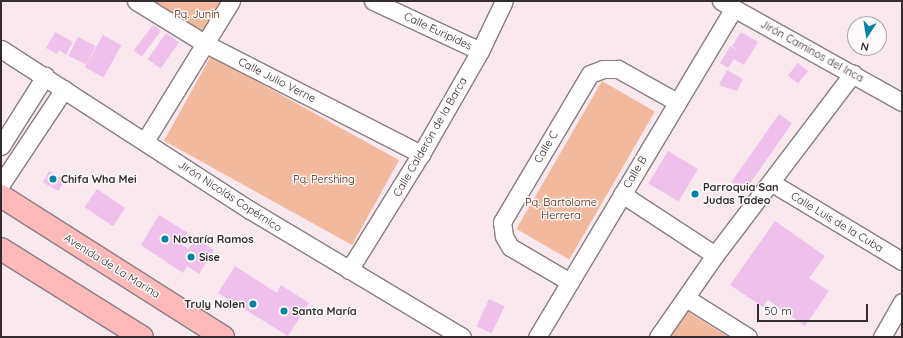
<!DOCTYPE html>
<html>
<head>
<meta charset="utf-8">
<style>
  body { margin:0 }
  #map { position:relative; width:903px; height:338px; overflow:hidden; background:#f9e9ee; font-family:Quicksand,sans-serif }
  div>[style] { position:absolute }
  .green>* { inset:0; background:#f2b99e; transform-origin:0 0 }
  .building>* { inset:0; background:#efc0eb; transform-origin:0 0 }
  .roads { filter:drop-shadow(1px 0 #8a7c81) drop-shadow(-1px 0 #8a7c81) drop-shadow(0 1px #8a7c81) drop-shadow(0 -1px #8a7c81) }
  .minor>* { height:17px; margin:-8.5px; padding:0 8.5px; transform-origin:8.5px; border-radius:8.5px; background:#fff }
  .major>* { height:22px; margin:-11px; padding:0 11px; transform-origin:11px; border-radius:11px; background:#feb9b9 }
  .dots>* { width:11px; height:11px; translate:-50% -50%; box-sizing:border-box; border:2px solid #fdfafb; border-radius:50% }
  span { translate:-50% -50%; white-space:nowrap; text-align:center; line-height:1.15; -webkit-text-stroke:3px #fdfafb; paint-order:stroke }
  .park-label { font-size:11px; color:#542102 }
  .street-label { font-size:11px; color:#332d2f }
  .poi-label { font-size:11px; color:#332d2f; font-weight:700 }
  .left { translate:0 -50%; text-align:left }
  .right { translate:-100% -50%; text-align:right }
  .frame { position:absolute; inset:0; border:2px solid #332d2f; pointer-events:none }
  .north { position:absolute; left:847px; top:16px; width:40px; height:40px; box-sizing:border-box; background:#fdfafb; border:1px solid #aca8a9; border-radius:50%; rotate:192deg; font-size:11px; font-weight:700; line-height:16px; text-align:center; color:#332d2f }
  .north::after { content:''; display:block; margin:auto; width:14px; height:18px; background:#0382a7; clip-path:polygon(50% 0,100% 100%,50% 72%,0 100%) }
  .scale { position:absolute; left:757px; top:304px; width:111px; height:18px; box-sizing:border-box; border:2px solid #332d2f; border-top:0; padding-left:5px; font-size:12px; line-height:14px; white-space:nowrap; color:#332d2f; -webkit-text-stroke:3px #fdfafb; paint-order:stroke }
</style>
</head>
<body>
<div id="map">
  <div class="green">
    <div style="clip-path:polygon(149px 1px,220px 1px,202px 32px)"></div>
    <div style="left:211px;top:56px;width:215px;height:97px;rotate:29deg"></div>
    <div style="left:602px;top:81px;width:61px;height:171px;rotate:30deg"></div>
    <div style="clip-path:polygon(687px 311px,728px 337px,668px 337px)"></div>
  </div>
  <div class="building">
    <div style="left:153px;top:25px;width:10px;height:32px;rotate:37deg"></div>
    <div style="clip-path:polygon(55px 32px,73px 42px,66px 55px,59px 50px,57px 54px,46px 48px)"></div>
    <div style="clip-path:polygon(741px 32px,758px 42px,744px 65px,734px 59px,728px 68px,720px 63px,730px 46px,739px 51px,732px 46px)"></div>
    <div style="left:166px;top:33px;width:16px;height:32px;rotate:35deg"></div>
    <div style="left:103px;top:35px;width:21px;height:37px;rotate:29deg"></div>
    <div style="left:78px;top:37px;width:20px;height:21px;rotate:27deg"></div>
    <div style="left:798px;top:63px;width:13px;height:16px;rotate:39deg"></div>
    <div style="clip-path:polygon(727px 70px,743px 79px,737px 91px,719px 85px)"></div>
    <div style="left:779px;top:114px;width:16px;height:83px;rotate:35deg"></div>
    <div style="left:668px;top:151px;width:35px;height:38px;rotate:31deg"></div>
    <div style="left:49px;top:171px;width:18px;height:13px;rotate:29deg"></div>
    <div style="left:97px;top:189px;width:34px;height:22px;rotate:34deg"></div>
    <div style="clip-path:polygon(159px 215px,188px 233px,181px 244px,188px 249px,195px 238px,214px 250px,199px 274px,187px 266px,183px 273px,141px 245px)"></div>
    <div style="clip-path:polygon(775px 221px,825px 256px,809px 278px,829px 291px,805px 326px,768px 300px,763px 307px,730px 285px)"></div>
    <div style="clip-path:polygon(235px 266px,277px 293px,281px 285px,309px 303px,288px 336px,218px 293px)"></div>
    <div style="left:489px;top:299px;width:17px;height:30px;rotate:25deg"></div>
  </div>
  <div class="roads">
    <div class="minor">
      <div style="left:136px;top:1px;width:82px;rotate:31.6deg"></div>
      <div style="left:206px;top:44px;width:242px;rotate:27.1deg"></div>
      <div style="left:373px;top:1px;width:118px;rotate:25deg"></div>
      <div style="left:721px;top:1px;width:207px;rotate:29.2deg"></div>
      <div style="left:1px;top:49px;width:297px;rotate:32.9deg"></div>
      <div style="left:250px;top:210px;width:247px;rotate:30.9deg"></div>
      <div style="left:145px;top:141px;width:164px;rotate:-58.4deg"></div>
      <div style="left:1px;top:146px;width:83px;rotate:-57.8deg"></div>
      <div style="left:772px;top:183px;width:152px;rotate:31deg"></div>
      <div style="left:1px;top:184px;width:114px;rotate:-56.4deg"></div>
      <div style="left:622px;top:194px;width:111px;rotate:33.3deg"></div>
      <div style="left:349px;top:270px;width:137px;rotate:-58.2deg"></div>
      <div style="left:421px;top:154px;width:119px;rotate:-60.2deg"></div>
      <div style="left:480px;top:51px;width:55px;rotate:-64.4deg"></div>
      <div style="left:570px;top:282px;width:69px;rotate:-149.7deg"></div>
      <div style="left:510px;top:247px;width:13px;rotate:-119deg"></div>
      <div style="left:504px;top:236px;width:14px;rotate:-98deg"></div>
      <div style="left:502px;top:222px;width:172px;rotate:-59.3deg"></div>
      <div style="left:590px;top:74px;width:14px;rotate:-21deg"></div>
      <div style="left:603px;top:69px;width:15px"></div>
      <div style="left:618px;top:69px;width:68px;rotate:29.2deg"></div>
      <div style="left:686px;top:298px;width:73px;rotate:32.2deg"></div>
      <div style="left:537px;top:337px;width:383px;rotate:-59.1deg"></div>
      <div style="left:658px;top:337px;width:100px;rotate:-55.2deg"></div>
      <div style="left:715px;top:255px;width:228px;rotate:-52.8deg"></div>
      <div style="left:882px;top:337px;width:40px;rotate:-60.3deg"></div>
    </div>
    <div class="major">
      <div style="left:1px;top:196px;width:263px;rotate:32.4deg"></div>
      <div style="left:1px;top:249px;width:166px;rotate:32deg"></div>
    </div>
  </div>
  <div class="dots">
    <div style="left:53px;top:179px;background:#0382a7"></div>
    <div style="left:695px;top:194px;background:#0382a7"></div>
    <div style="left:165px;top:239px;background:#0382a7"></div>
    <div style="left:191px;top:257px;background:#0382a7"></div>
    <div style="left:253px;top:304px;background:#0382a7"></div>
    <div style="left:284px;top:311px;background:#0382a7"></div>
  </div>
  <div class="park-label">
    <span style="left:197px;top:14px">Pq. Junin</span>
    <span style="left:324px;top:179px">Pq. Pershing</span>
    <span style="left:561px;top:209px">Pq. Bartolome<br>Herrera</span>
  </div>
  <div class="street-label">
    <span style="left:438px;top:31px;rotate:25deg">Calle Euripides</span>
    <span style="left:812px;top:51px;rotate:29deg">Jirón Caminos del Inca</span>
    <span style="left:277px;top:80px;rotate:27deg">Calle Julio Verne</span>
    <span style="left:430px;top:137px;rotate:-60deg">Calle Calderón de la Barca</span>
    <span style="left:546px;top:147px;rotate:-59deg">Calle C</span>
    <span style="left:635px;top:172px;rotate:-59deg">Calle B</span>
    <span style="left:230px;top:196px;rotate:33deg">Jirón Nicolás Copérnico</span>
    <span style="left:837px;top:222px;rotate:31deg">Calle Luis de la Cuba</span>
    <span style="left:112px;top:266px;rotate:32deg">Avenida de La Marina</span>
  </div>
  <div class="poi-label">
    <span class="left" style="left:61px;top:179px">Chifa Wha Mei</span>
    <span class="left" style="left:703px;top:194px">Parroquia San<br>Judas Tadeo</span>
    <span class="left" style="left:173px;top:239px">Notaría Ramos</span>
    <span class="left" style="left:199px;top:257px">Sise</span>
    <span class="right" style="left:245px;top:304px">Truly Nolen</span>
    <span class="left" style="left:292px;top:311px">Santa María</span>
  </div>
  <div class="frame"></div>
  <div class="north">N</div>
  <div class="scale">50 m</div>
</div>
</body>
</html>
